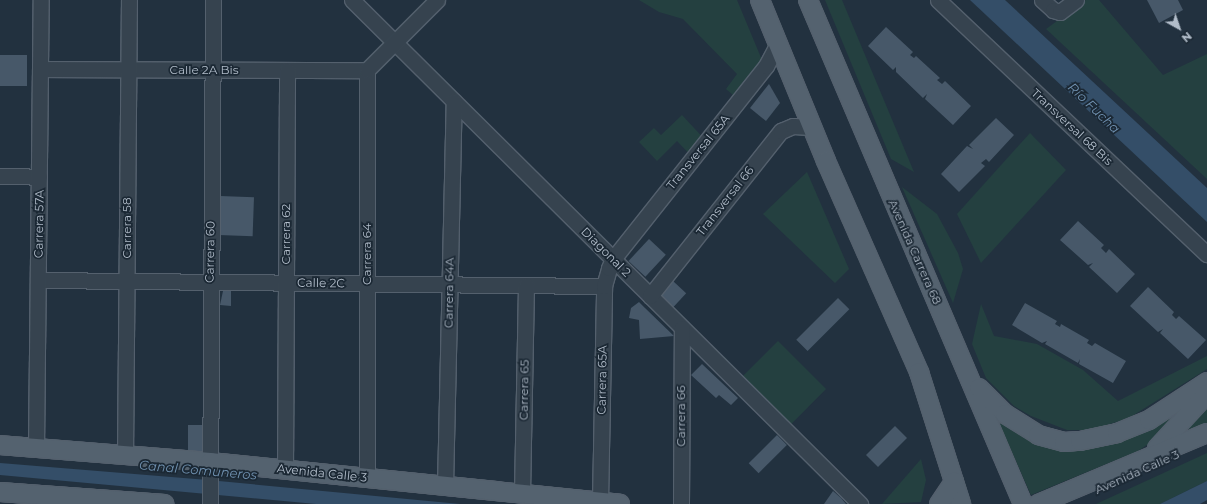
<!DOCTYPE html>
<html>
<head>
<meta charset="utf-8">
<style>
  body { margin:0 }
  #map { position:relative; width:1207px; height:504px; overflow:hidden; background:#22313f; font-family:Montserrat,sans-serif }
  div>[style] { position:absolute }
  .green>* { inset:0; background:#244040; transform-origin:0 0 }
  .water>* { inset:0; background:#344e68 }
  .building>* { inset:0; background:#475869; transform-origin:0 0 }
  .roads { filter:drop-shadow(1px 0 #54606d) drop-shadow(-1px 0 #54606d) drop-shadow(0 1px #54606d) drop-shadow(0 -1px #54606d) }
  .minor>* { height:15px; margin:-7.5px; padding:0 7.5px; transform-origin:7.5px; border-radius:7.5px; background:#36434f }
  .major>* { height:18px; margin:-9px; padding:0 9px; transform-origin:9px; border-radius:9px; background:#54626f }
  span { translate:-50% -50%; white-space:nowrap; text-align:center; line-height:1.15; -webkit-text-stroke:3.5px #1b2834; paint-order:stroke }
  .street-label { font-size:12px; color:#b2bdca }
  .water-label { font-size:13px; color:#7091b0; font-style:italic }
  .north { position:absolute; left:1159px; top:8px; width:40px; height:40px; -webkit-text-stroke:3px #1b2834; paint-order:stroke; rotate:140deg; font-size:11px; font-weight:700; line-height:16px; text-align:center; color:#b2bdca }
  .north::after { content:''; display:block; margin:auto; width:14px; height:18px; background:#b2bdca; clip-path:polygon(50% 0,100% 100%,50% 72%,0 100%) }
</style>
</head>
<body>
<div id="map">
  <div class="green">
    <div style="clip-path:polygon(639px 0,737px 0,762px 60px,733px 95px,726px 89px,737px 74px,683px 19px,659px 12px)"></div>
    <div style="clip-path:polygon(825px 0,842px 0,914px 172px,891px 159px)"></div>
    <div style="clip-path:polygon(1086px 0,1099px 0,1163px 75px,1207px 54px,1207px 179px,1046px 29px)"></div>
    <div style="clip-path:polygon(682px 115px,708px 143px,694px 159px,677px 141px,657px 161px,639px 142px,654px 128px,661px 135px)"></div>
    <div style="clip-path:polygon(1030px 133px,1066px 170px,981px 263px,957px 214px)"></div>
    <div style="clip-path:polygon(807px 172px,849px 269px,835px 283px,763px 214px)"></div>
    <div style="clip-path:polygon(902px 187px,937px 214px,958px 253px,963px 269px,953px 303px)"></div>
    <div style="clip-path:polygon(981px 304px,994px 336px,1037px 344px,1083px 370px,1118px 401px,1207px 356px,1207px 369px,1129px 418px,1091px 430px,1067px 430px,1031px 416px,1014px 406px,986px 378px,972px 344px)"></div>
    <div style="left:778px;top:341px;width:68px;height:50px;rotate:45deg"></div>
    <div style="clip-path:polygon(1197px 397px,1157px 438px,1138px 451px,1031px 495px,993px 410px,1054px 446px)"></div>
    <div style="clip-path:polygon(1207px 403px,1207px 425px,1185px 430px)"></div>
    <div style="clip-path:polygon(1207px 453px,1207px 481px,1160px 504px,1096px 504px)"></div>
    <div style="clip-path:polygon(921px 459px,926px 480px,921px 502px,882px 504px)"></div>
  </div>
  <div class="water">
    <div style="clip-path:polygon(970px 0,1005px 0,1207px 188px,1207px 222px)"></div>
    <div style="clip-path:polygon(0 463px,208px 480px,460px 504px,316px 504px,0 475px)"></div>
    <div style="clip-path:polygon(1207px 481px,1207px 500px,1200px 504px,1160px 504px)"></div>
  </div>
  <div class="building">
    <div style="clip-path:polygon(1147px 0,1178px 0,1183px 10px,1159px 23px)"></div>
    <div style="clip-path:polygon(886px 27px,913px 52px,910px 55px,914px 58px,916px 56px,940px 78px,937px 80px,942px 84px,945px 81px,971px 106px,953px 125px,925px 99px,927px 94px,923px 98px,896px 72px,896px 67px,893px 70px,868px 46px)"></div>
    <div style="left:0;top:55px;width:27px;height:31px"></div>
    <div style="clip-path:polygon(769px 84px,780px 103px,766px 121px,750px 108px)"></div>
    <div style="clip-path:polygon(996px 118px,1014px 135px,989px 162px,986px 159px,981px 163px,985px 166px,959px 192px,941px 174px,967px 146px,973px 149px,969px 145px)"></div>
    <div style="left:220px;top:196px;width:34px;height:39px;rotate:2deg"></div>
    <div style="clip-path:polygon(1078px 221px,1104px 245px,1101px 248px,1106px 253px,1109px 249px,1135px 274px,1117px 293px,1089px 267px,1093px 263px,1088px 265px,1060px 240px)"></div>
    <div style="left:649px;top:239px;width:23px;height:30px;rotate:43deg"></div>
    <div style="left:673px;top:281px;width:18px;height:20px;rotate:43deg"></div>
    <div style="clip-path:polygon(1148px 287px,1174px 312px,1172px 315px,1176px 319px,1179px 316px,1206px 340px,1188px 359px,1160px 333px,1163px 329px,1158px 332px,1130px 306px)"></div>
    <div style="clip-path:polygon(223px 291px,231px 291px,231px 306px,220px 305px)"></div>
    <div style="left:838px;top:298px;width:16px;height:59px;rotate:45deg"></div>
    <div style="clip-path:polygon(639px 302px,645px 308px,674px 336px,640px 339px,639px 320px,629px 318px,631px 308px)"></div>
    <div style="clip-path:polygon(1025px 303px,1057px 321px,1055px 324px,1060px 327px,1061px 324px,1089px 340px,1087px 343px,1092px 346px,1095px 343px,1126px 361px,1113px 383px,1079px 364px,1080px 359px,1078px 363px,1045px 344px,1047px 341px,1042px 343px,1012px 325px)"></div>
    <div style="clip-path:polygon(702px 364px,738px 398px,731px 405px,719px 395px,716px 398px,691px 375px)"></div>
    <div style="left:188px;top:425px;width:14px;height:27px"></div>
    <div style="left:895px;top:426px;width:17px;height:41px;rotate:45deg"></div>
    <div style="left:777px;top:435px;width:14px;height:40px;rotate:45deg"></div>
    <div style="clip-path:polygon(833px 491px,841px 498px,846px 504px,824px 504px)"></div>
  </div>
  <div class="roads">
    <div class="minor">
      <div style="left:352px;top:0;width:716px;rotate:44.77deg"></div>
      <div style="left:938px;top:0;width:370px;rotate:43.4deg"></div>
      <div style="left:1042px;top:0;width:15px;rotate:42deg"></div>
      <div style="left:1053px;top:10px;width:7px;rotate:16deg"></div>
      <div style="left:1060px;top:12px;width:20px;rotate:-37deg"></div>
      <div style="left:40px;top:69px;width:327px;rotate:0.2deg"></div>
      <div style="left:0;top:176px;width:39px;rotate:1deg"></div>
      <div style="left:38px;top:280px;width:566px;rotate:0.61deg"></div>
      <div style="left:650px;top:296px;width:211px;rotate:-51.6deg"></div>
      <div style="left:781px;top:131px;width:13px;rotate:-23deg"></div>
      <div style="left:793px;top:126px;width:19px;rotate:3deg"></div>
      <div style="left:36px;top:448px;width:448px;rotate:-89.4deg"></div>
      <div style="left:125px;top:455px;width:455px;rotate:-89.5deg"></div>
      <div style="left:285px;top:469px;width:399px;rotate:-89.7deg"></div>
      <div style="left:367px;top:478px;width:408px;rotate:-90deg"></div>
      <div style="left:367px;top:70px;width:99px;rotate:-45deg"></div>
      <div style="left:445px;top:486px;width:385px;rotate:-88.7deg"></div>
      <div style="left:522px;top:494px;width:209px;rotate:-88.9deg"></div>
      <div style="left:600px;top:502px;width:216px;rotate:-88.9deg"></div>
      <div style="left:604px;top:286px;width:19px;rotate:-74deg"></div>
      <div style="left:609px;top:268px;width:10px;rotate:-66deg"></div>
      <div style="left:613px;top:259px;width:246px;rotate:-51.6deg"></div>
      <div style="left:766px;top:66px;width:26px;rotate:-62deg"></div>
      <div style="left:210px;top:504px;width:504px;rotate:-89.66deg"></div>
      <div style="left:681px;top:504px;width:176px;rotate:-89.7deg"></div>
    </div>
    <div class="major">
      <div style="left:760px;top:0;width:174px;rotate:67.7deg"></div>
      <div style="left:826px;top:161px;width:231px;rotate:66.2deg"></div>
      <div style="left:919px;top:372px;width:139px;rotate:72.3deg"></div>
      <div style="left:808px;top:0;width:548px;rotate:66.9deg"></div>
      <div style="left:979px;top:388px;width:37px;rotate:45deg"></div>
      <div style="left:1005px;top:414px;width:39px;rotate:32deg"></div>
      <div style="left:1038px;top:435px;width:27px;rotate:15deg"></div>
      <div style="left:1064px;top:442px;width:16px;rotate:-4deg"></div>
      <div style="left:1080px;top:441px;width:38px;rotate:-12deg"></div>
      <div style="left:1117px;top:433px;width:35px;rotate:-22deg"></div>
      <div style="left:1149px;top:420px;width:69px;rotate:-33.2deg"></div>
      <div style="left:0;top:445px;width:211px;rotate:4.6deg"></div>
      <div style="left:210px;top:462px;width:412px;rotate:5.8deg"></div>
      <div style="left:1157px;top:448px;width:74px;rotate:-47.2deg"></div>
      <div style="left:0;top:492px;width:165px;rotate:4.2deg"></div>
      <div style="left:939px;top:504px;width:27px;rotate:-56deg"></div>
      <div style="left:1038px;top:504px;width:183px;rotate:-22.8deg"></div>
    </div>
  </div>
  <div class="street-label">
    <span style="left:204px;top:70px">Calle 2A Bis</span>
    <span style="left:1072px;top:127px;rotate:43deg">Transversal 68 Bis</span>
    <span style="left:698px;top:152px;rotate:-51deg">Transversal 65A</span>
    <span style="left:725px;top:201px;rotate:-52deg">Transversal 66</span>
    <span style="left:39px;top:224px;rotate:-89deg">Carrera 57A</span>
    <span style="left:127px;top:228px;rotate:-90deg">Carrera 58</span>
    <span style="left:286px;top:234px;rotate:-90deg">Carrera 62</span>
    <span style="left:210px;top:252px;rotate:-89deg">Carrera 60</span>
    <span style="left:606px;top:252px;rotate:45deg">Diagonal 2</span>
    <span style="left:915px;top:252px;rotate:66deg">Avenida Carrera 68</span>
    <span style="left:367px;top:254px;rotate:-90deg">Carrera 64</span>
    <span style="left:321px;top:283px;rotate:1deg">Calle 2C</span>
    <span style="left:449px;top:293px;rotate:-89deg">Carrera 64A</span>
    <span style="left:602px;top:380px;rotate:-89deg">Carrera 65A</span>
    <span style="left:524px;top:390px;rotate:-89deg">Carrera 65</span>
    <span style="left:681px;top:416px;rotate:-90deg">Carrera 66</span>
    <span style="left:1137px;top:472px;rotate:-24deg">Avenida Calle 3</span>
    <span style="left:322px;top:473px;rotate:6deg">Avenida Calle 3</span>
  </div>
  <div class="water-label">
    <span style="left:1094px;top:108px;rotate:44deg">Río Fucha</span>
    <span style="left:198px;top:470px;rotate:5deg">Canal Comuneros</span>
  </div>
  <div class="north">N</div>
</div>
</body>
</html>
